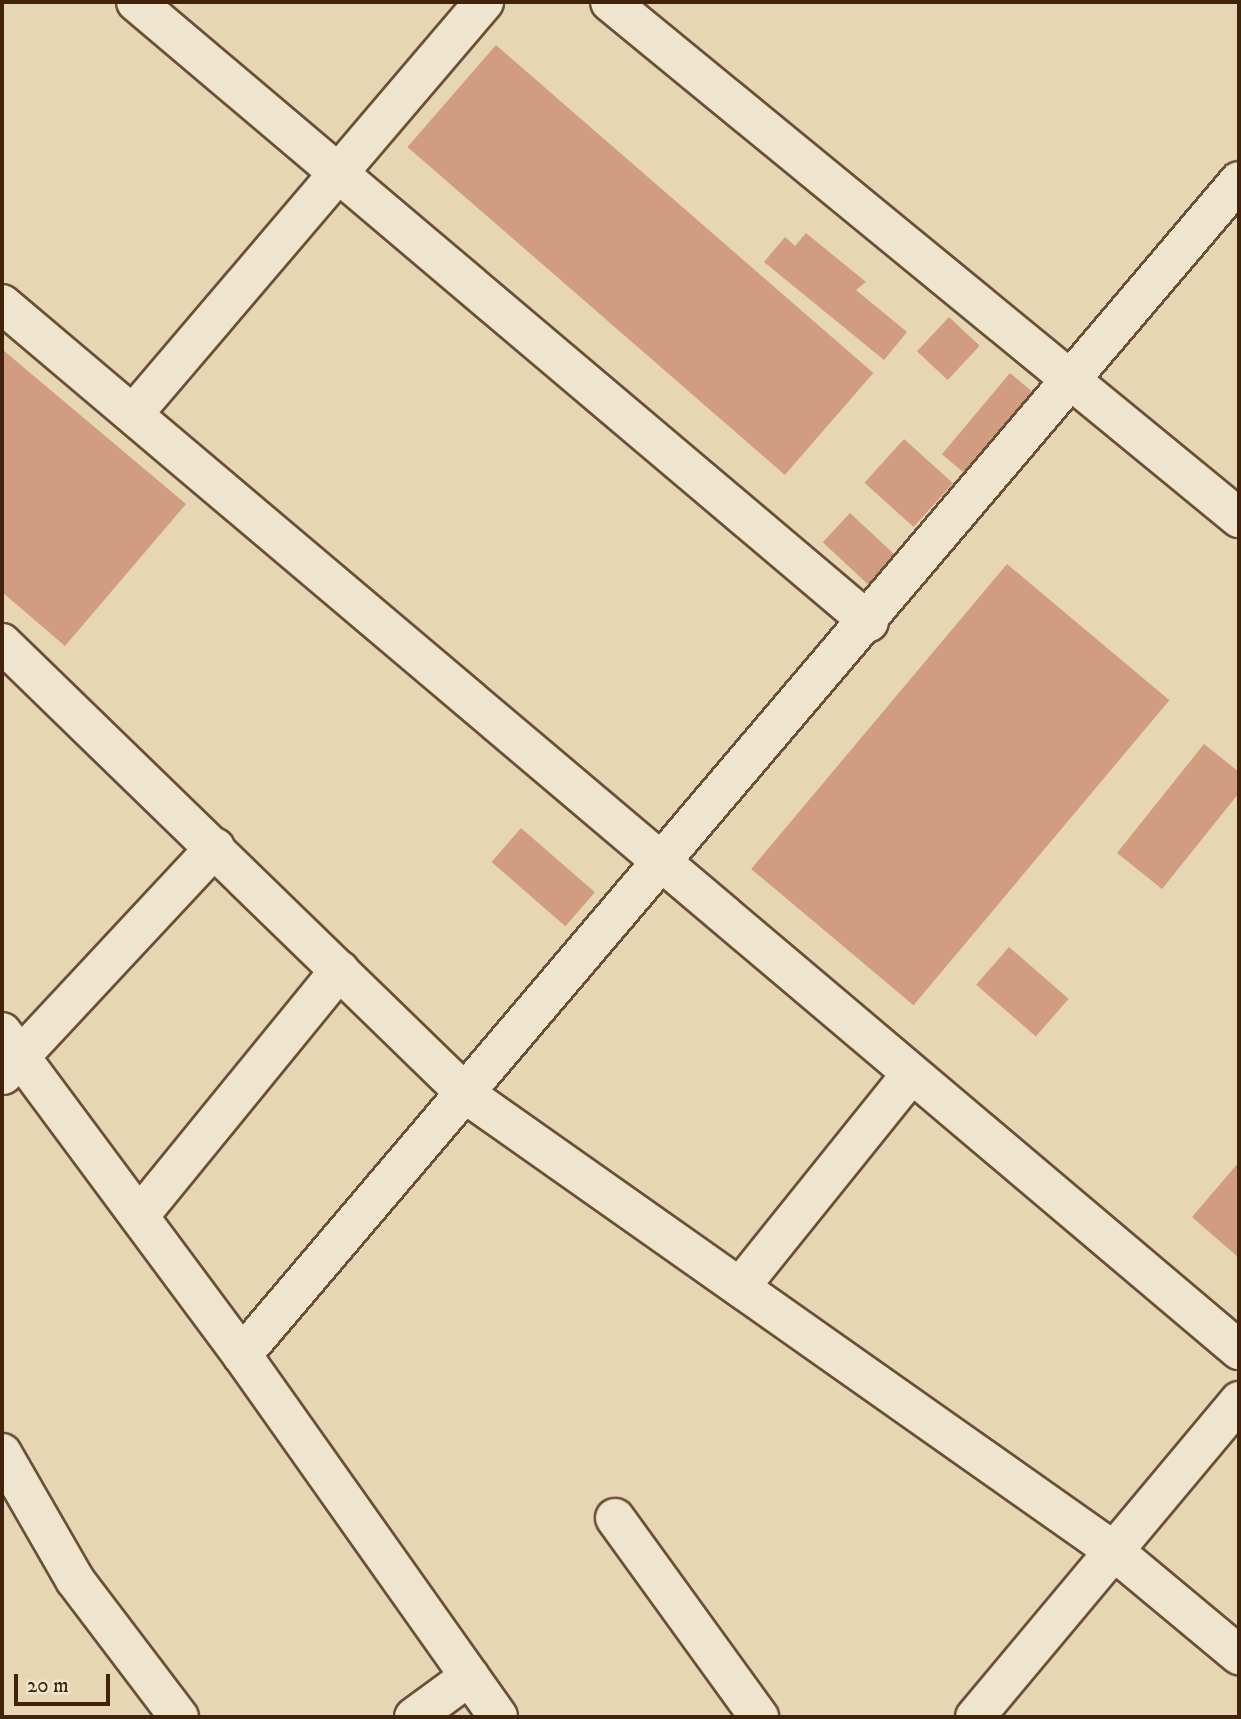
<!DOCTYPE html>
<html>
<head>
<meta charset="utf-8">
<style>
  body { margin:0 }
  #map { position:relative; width:1241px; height:1719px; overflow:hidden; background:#e7d6b3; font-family:"IM FELL DW Pica",serif }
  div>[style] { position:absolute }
  .building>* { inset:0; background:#d29c81; transform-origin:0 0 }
  .roads { filter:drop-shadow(2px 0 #6a5036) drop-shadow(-2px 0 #6a5036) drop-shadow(0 2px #6a5036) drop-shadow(0 -2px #6a5036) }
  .minor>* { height:38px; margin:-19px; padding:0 19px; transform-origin:19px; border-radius:19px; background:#efe4ce }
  span { translate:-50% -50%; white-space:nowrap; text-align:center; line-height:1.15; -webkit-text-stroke:5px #efe4ce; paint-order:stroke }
  .frame { position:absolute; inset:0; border:4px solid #41230c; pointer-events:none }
  .scale { position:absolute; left:14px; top:1674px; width:96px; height:32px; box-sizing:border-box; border:4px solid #41230c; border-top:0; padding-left:9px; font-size:21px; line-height:24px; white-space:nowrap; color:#41230c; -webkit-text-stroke:5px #efe4ce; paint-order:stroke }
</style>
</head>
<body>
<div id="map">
  <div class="building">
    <div style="left:496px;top:45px;width:500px;height:135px;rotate:41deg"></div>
    <div style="clip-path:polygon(806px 233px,866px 282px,856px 290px,907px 332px,884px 360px,764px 262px,785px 237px,795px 246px)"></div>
    <div style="left:949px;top:317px;width:42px;height:47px;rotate:43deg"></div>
    <div style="clip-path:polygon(3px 350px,186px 504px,65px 646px,2px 592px)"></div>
    <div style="left:1010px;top:373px;width:35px;height:106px;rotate:40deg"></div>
    <div style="left:904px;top:439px;width:66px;height:59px;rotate:42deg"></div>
    <div style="left:850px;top:513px;width:69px;height:40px;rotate:43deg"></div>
    <div style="left:1007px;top:564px;width:212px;height:398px;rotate:40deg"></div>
    <div style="clip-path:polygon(1204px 744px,1239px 772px,1239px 793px,1162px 889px,1117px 853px)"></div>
    <div style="left:521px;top:828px;width:98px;height:45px;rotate:41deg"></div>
    <div style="left:1009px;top:947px;width:79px;height:50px;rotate:41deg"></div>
    <div style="clip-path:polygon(1239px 1162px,1239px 1258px,1192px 1217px)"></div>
  </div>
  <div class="roads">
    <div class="minor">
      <div style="left:136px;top:2px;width:960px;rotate:40.23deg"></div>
      <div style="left:610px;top:2px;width:814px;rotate:39.36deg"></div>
      <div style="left:2px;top:304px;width:1620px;rotate:40.22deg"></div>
      <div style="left:134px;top:413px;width:540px;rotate:-49.58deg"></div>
      <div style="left:2px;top:643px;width:648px;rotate:44.19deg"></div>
      <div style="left:467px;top:1095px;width:792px;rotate:35.18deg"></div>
      <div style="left:1114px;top:1551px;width:163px;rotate:39.8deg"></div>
      <div style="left:2px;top:1032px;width:402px;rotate:53.4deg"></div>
      <div style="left:242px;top:1355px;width:443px;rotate:54.7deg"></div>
      <div style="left:3px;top:1075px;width:311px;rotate:-47deg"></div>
      <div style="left:140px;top:1215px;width:316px;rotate:-50.8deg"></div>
      <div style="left:740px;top:1287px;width:273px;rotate:-51.2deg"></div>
      <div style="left:242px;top:1355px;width:1540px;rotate:-49.66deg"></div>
      <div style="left:2px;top:1453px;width:146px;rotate:60.1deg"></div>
      <div style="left:75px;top:1580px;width:172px;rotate:52.8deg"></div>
      <div style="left:615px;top:1518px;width:246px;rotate:54.1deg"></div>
      <div style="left:414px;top:1717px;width:69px;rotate:-36.2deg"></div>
      <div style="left:975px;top:1717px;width:412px;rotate:-50.1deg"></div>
    </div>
  </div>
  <div class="frame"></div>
  <div class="scale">20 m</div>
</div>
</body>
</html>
